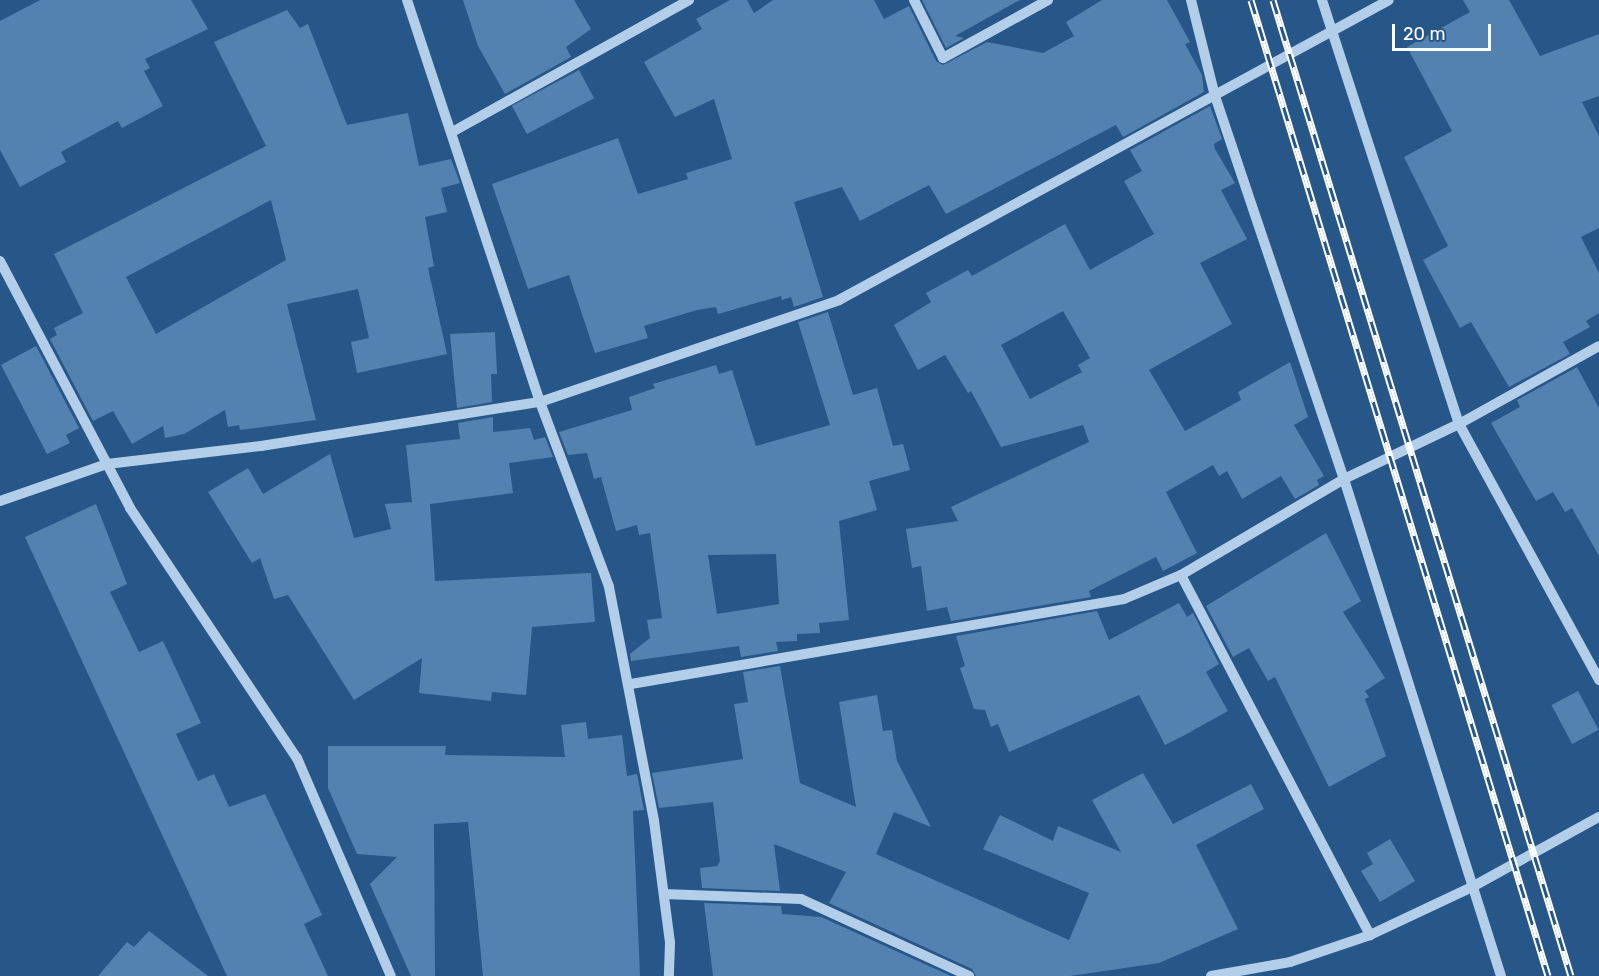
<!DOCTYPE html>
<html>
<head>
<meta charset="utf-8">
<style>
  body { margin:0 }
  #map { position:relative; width:1599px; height:976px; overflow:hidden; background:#275688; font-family:Rubik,sans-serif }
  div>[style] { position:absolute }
  .building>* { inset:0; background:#5382b1; transform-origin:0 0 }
  .minor>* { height:10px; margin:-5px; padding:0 5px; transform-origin:5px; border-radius:5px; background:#b3cee9 }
  .rail>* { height:7px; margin-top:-3.5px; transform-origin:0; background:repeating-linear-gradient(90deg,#275688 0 14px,#fff 0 28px); box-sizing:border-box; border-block:2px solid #fff }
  span { translate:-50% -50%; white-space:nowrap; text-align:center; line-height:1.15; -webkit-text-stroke:6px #275688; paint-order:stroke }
  .scale { position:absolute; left:1392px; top:24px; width:99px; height:27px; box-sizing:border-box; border:3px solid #fff; border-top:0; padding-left:8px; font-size:18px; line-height:21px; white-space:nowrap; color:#fff; -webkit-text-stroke:4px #275688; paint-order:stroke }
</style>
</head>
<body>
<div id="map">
  <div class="building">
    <div style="clip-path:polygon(40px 0,191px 0,208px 29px,145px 59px,150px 68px,144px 71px,163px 106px,122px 128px,118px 121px,61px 152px,66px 162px,20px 187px,0 150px,0 21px)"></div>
    <div style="clip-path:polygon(463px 0,574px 0,591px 29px,566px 47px,571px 57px,505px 94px,478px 46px)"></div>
    <div style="clip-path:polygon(730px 0,747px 0,754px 13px,773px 0,874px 0,884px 19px,909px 6px,936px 61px,943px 65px,987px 42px,1043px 53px,1074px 36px,1066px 22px,1102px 0,1167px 0,1190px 42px,1185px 44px,1202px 75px,1204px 92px,1123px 137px,1116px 125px,946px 214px,929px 185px,860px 221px,842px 187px,794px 202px,823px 297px,794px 307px,791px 297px,782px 300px,781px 296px,718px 314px,716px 307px,697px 310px,644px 326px,648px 338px,595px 353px,569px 275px,528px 289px,492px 184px,618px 138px,638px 194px,688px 179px,686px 173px,732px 159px,714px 99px,675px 117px,644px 62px,702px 29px,696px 19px)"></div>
    <div style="clip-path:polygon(922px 0,1020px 0,955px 36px,964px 38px,946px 48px)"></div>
    <div style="clip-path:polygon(1463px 0,1509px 0,1540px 56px,1599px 34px,1599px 96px,1582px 102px,1599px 136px,1599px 228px,1581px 237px,1599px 273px,1599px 313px,1586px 321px,1590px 327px,1563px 342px,1570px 354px,1509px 387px,1471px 322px,1460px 328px,1423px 260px,1448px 246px,1404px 157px,1452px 131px,1407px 47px,1470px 12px)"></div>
    <div style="clip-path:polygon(evenodd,287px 10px,300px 28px,308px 24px,347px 125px,408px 113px,419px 166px,451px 159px,460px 183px,441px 188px,447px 212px,425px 217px,434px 266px,428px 268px,447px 354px,357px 373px,351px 342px,369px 338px,358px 289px,287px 304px,316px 420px,240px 430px,239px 425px,228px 427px,225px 410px,184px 434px,165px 438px,163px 426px,132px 444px,113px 411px,93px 421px,50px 339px,57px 335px,54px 328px,83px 313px,54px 254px,266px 146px,214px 42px,287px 10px,271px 200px,286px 260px,156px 334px,126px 277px,271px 200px)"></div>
    <div style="left:579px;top:70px;width:32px;height:76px;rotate:62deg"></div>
    <div style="clip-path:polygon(evenodd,1210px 106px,1222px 139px,1214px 144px,1215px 149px,1235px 183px,1221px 190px,1247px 239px,1200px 263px,1232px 324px,1149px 370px,1185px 431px,1241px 400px,1238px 392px,1290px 362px,1308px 417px,1294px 425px,1324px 476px,1317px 480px,1319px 485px,1295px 499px,1281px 476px,1242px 499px,1227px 471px,1219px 476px,1213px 465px,1166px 492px,1197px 553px,1163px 571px,1156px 557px,1089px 591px,1091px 597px,951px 621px,947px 607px,927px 611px,921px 566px,912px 568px,906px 529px,958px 521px,951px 507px,1089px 442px,1083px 425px,1001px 447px,971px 391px,968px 393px,945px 355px,918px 370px,894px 325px,931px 302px,926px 293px,968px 270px,972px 276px,1065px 224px,1090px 270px,1154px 234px,1124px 181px,1142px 171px,1130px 150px,1210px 106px,1063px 311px,1090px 358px,1078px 365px,1082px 372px,1030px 399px,1001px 345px,1063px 311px)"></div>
    <div style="clip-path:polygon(evenodd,828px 312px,853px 395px,877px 388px,893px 446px,903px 444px,910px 470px,869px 481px,877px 510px,839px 521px,849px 620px,819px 623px,820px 633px,797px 634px,797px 641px,776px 642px,778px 651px,741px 657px,739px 646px,631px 661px,630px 654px,650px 638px,647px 620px,662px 618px,650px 533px,639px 535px,637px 525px,616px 531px,601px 477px,594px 479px,587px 453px,568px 455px,559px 432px,632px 410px,629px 397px,655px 388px,653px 384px,716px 365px,719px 374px,732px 370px,756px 446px,830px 425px,798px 322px,828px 312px,776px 554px,779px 604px,717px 614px,708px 555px,776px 554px)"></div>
    <div style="clip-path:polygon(495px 332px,497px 374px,491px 374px,492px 402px,457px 408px,450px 334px)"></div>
    <div style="clip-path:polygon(36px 346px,79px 428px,66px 435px,70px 443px,47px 454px,1px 365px)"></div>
    <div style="clip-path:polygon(1577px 367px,1599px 408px,1599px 556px,1572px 508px,1565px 512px,1553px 492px,1536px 501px,1491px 423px,1520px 407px,1517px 400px)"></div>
    <div style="clip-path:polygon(493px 417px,493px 432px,530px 428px,534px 440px,545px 437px,553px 457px,509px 463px,513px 493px,430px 504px,435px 581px,591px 573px,595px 622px,532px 627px,526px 695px,492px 692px,491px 701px,419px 693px,422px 658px,354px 700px,288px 595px,274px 599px,260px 558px,252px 563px,208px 492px,248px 468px,263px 494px,330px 454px,354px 538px,391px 529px,385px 504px,412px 502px,406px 445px,460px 439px,458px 423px)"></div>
    <div style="clip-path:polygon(96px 504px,127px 584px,110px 592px,139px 652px,163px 641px,201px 723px,176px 734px,198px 781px,214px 774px,229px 807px,265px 794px,322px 915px,304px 924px,328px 976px,227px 976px,25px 537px)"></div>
    <div style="clip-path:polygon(1326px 533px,1361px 601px,1343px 612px,1385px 678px,1365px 691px,1369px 697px,1365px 699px,1386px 756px,1329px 787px,1275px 677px,1268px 681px,1249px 648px,1233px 657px,1206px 606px)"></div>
    <div style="clip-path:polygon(1179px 603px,1187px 617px,1193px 613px,1219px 664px,1206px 672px,1228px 711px,1183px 736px,1165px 745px,1139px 695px,1009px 752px,998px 724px,991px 727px,985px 710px,974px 709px,960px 668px,965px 666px,956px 636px,1097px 611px,1109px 640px)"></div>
    <div style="clip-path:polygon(780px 666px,800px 783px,856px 807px,839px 702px,877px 695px,883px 731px,892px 730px,897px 761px,931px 827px,894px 812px,876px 854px,1069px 940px,1089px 893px,983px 849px,1000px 815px,1053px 841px,1058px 826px,1121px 852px,1092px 800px,1143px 773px,1173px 824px,1251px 784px,1264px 809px,1196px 845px,1238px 929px,1159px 963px,1070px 976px,976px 976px,972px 969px,829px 903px,846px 872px,774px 844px,780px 891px,702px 888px,700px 868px,717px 866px,720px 861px,713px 802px,659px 808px,652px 773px,743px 759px,734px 704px,748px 702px,743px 672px)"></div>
    <div style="left:1578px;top:691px;width:44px;height:30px;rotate:62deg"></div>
    <div style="clip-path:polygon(586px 722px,588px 739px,622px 735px,627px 776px,637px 774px,644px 810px,633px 811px,640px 976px,483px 976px,468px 822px,434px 824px,435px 976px,411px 976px,370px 884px,397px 857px,357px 854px,328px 788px,328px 746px,446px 746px,445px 755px,565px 757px,561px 725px)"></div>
    <div style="clip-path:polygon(1390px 839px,1415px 881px,1380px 902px,1361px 871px,1373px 864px,1367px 853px)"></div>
    <div style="clip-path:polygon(704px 903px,781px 906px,782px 914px,821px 917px,951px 976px,713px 976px)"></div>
    <div style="clip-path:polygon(149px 931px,208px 976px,98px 976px,127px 942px,134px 947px)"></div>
  </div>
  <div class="minor">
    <div style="left:407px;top:0;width:423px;rotate:71.7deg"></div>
    <div style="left:540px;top:402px;width:197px;rotate:69.5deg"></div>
    <div style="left:609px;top:587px;width:238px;rotate:79.1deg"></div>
    <div style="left:654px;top:821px;width:123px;rotate:82.5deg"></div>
    <div style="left:670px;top:943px;width:33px;rotate:92deg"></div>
    <div style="left:914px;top:0;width:65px;rotate:63.4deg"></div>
    <div style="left:943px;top:58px;width:120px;rotate:-28.9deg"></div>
    <div style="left:1191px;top:0;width:99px;rotate:76deg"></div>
    <div style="left:1215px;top:96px;width:404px;rotate:71.4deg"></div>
    <div style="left:1344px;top:479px;width:521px;rotate:72.47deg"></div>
    <div style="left:1322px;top:0;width:446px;rotate:72.1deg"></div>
    <div style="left:1459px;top:424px;width:292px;rotate:61.3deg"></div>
    <div style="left:454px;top:131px;width:269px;rotate:-29.1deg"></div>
    <div style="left:0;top:261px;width:279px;rotate:62.2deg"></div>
    <div style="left:130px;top:508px;width:301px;rotate:56.3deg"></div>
    <div style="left:297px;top:758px;width:237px;rotate:66.7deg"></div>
    <div style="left:0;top:501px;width:113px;rotate:-19.1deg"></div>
    <div style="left:107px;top:464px;width:155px;rotate:-6.7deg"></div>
    <div style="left:261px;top:446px;width:282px;rotate:-9deg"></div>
    <div style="left:540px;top:402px;width:316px;rotate:-18.8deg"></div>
    <div style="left:839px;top:300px;width:626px;rotate:-28.61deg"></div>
    <div style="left:1181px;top:575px;width:407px;rotate:62.3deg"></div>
    <div style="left:631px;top:684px;width:500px;rotate:-9.78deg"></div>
    <div style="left:1124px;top:599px;width:62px;rotate:-22.8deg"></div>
    <div style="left:1181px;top:575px;width:189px;rotate:-30.5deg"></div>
    <div style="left:1344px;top:479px;width:127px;rotate:-25.6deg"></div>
    <div style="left:1459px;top:424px;width:160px;rotate:-29.1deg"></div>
    <div style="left:664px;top:894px;width:137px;rotate:2.1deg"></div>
    <div style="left:801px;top:899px;width:185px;rotate:24.6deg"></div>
    <div style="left:1211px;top:976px;width:80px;rotate:-10deg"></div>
    <div style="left:1290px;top:962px;width:84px;rotate:-18.6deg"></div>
    <div style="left:1370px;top:935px;width:113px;rotate:-25.2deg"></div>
    <div style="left:1472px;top:887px;width:145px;rotate:-28.9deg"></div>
  </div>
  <div class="rail">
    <div style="left:1251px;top:0;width:1020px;rotate:73.07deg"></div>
    <div style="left:1273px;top:0;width:1020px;rotate:73.02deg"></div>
  </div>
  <div class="scale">20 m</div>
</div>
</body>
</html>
